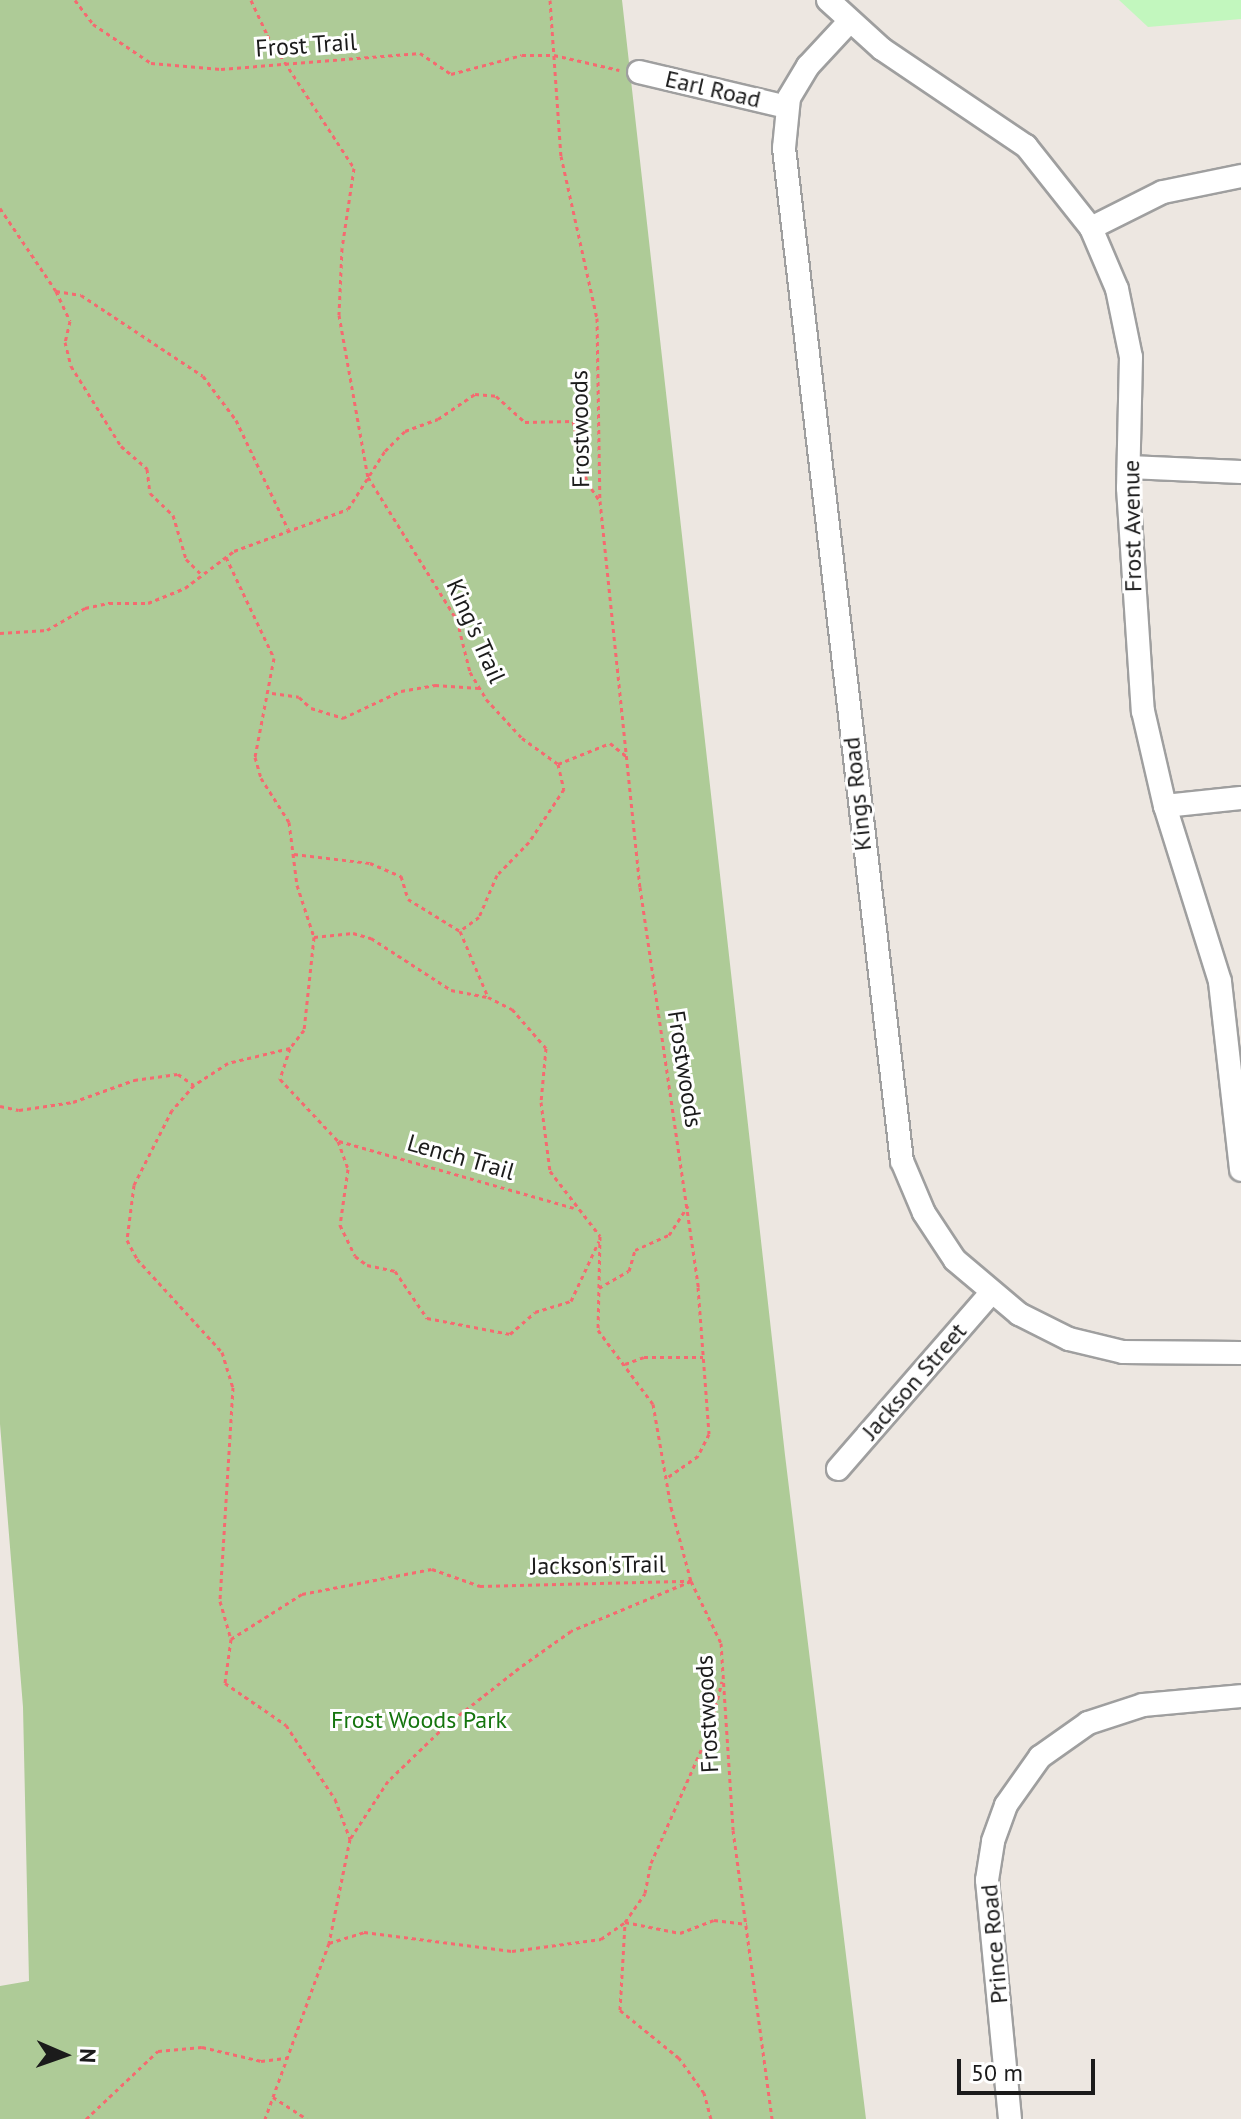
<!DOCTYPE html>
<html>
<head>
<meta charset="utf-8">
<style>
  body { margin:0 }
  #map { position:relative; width:1241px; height:2119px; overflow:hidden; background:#ede7e1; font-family:"PT Sans",sans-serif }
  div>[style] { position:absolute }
  .forest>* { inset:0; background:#aecb97 }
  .park>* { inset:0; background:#c2f7be }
  .path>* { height:3px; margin-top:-1.5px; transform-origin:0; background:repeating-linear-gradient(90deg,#f56a70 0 4px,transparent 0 8px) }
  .roads { filter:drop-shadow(2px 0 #9f9f9f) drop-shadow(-2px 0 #9f9f9f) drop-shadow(0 2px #9f9f9f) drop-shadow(0 -2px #9f9f9f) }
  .street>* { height:22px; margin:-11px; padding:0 11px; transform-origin:11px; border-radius:11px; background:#fff }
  span { translate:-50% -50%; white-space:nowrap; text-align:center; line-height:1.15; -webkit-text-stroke:6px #fff; paint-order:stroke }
  .street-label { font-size:24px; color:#1b1b1b }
  .park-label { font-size:24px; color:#15750e }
  .north { position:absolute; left:24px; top:2015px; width:80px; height:80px; -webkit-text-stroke:6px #fff; paint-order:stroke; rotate:92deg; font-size:22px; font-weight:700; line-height:32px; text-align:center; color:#1b1b1b }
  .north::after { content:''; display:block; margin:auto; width:28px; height:36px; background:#1b1b1b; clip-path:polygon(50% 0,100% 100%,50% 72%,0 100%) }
  .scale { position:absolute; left:957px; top:2059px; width:138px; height:36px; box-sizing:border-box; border:4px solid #1b1b1b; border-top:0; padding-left:10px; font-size:24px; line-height:28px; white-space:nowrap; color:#1b1b1b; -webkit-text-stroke:6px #fff; paint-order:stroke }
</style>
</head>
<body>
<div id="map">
  <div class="forest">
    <div style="clip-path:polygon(0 0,622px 0,785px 1455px,866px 2119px,0 2119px,0 1986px,29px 1981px,23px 1707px,0 1424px)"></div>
  </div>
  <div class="park">
    <div style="clip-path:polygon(1119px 0,1241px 0,1241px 19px,1148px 27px)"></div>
  </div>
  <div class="path">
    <div style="left:75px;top:0;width:30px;rotate:53deg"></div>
    <div style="left:93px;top:24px;width:70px;rotate:33.9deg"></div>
    <div style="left:151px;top:63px;width:70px;rotate:4.9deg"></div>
    <div style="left:221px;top:69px;width:200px;rotate:-4.6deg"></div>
    <div style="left:420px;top:53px;width:37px;rotate:34deg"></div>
    <div style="left:451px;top:74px;width:73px;rotate:-15deg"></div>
    <div style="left:522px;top:55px;width:32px"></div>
    <div style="left:554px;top:55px;width:67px;rotate:13deg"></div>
    <div style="left:251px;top:0;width:38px;rotate:65deg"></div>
    <div style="left:267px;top:35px;width:159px;rotate:56.8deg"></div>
    <div style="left:354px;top:168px;width:81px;rotate:98.5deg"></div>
    <div style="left:342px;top:248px;width:67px;rotate:92.6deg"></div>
    <div style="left:339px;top:315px;width:165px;rotate:79.9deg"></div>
    <div style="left:368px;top:477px;width:168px;rotate:58.1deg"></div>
    <div style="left:457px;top:620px;width:54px;rotate:76deg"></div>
    <div style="left:470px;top:672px;width:31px;rotate:59deg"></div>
    <div style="left:486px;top:699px;width:53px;rotate:47.3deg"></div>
    <div style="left:522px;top:738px;width:44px;rotate:35.8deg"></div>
    <div style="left:558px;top:764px;width:26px;rotate:77deg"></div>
    <div style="left:564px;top:789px;width:64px;rotate:123.4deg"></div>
    <div style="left:529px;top:842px;width:46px;rotate:134.1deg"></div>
    <div style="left:497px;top:875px;width:46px;rotate:113.2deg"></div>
    <div style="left:479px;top:917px;width:24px;rotate:144deg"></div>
    <div style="left:460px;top:931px;width:72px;rotate:67deg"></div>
    <div style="left:488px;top:997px;width:27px;rotate:27deg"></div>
    <div style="left:512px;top:1009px;width:52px;rotate:48.9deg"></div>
    <div style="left:546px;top:1048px;width:54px;rotate:95.3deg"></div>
    <div style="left:541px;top:1102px;width:70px;rotate:82.6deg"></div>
    <div style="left:550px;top:1171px;width:82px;rotate:52.4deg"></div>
    <div style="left:600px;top:1236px;width:94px;rotate:91.2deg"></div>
    <div style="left:598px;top:1330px;width:92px;rotate:53.4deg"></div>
    <div style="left:653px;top:1404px;width:105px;rotate:80.1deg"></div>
    <div style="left:671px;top:1507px;width:77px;rotate:74.9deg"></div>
    <div style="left:691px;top:1581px;width:69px;rotate:64.2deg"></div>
    <div style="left:721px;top:1643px;width:187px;rotate:86.3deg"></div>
    <div style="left:733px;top:1830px;width:292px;rotate:82.3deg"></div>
    <div style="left:550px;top:0;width:156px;rotate:86deg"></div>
    <div style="left:561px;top:156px;width:166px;rotate:77.5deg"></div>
    <div style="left:597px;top:318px;width:183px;rotate:89.1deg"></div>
    <div style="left:600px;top:501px;width:388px;rotate:84.1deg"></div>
    <div style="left:640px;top:887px;width:404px;rotate:81.7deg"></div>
    <div style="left:698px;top:1287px;width:147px;rotate:85.7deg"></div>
    <div style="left:709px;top:1434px;width:25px;rotate:117deg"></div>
    <div style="left:698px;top:1456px;width:37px;rotate:145deg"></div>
    <div style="left:0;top:208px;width:100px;rotate:56deg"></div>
    <div style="left:56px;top:291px;width:33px;rotate:65deg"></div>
    <div style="left:70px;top:321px;width:22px;rotate:103deg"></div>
    <div style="left:65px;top:342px;width:25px;rotate:76deg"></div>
    <div style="left:71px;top:366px;width:94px;rotate:58deg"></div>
    <div style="left:121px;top:446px;width:35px;rotate:41deg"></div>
    <div style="left:147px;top:469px;width:24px;rotate:83deg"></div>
    <div style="left:150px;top:493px;width:32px;rotate:44deg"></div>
    <div style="left:173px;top:515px;width:46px;rotate:73.5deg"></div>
    <div style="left:186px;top:559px;width:23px;rotate:45deg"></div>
    <div style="left:56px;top:291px;width:25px;rotate:9deg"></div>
    <div style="left:81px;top:295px;width:146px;rotate:33.6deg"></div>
    <div style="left:203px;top:376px;width:55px;rotate:53.1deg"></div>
    <div style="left:236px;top:420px;width:121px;rotate:64.5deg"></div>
    <div style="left:226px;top:557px;width:112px;rotate:64.6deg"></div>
    <div style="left:274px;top:658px;width:101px;rotate:100.9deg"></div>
    <div style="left:255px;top:757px;width:22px;rotate:74deg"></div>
    <div style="left:261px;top:778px;width:52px;rotate:57.5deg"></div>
    <div style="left:289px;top:822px;width:64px;rotate:82.8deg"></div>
    <div style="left:297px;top:885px;width:55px;rotate:71.9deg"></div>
    <div style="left:314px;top:937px;width:94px;rotate:96.1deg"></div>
    <div style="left:304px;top:1030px;width:23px;rotate:128deg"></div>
    <div style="left:290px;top:1048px;width:64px;rotate:166.4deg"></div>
    <div style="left:228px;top:1063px;width:40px;rotate:147.1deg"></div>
    <div style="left:194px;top:1085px;width:33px;rotate:131deg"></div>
    <div style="left:172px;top:1110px;width:84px;rotate:116.9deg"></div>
    <div style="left:134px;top:1185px;width:55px;rotate:97.3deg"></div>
    <div style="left:127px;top:1240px;width:21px;rotate:62deg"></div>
    <div style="left:137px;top:1259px;width:126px;rotate:47.6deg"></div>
    <div style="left:222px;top:1352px;width:37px;rotate:73deg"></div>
    <div style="left:233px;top:1387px;width:214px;rotate:93.5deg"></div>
    <div style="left:220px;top:1601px;width:40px;rotate:74deg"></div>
    <div style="left:231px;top:1639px;width:44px;rotate:97.8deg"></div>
    <div style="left:225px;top:1683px;width:74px;rotate:34.5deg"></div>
    <div style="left:286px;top:1725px;width:89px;rotate:56.5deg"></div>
    <div style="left:335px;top:1799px;width:43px;rotate:69.4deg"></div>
    <div style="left:350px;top:1839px;width:106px;rotate:101.4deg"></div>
    <div style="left:329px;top:1943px;width:187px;rotate:110deg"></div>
    <div style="left:0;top:633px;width:47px;rotate:-3.7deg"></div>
    <div style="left:47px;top:630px;width:44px;rotate:-30.1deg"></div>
    <div style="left:85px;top:608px;width:25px;rotate:-12deg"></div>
    <div style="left:109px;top:603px;width:39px"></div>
    <div style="left:148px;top:603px;width:40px;rotate:-22deg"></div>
    <div style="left:185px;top:588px;width:61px;rotate:-37.1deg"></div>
    <div style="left:234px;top:551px;width:121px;rotate:-20.2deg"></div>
    <div style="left:348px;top:509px;width:69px;rotate:-57.5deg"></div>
    <div style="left:385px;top:451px;width:28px;rotate:-45deg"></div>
    <div style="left:405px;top:431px;width:35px;rotate:-20deg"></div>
    <div style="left:438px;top:419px;width:45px;rotate:-34deg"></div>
    <div style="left:475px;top:394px;width:21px;rotate:5deg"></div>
    <div style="left:496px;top:396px;width:39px;rotate:42deg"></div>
    <div style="left:525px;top:422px;width:48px;rotate:-1.2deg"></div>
    <div style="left:573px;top:421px;width:63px;rotate:77.1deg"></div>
    <div style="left:587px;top:482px;width:23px;rotate:56deg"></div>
    <div style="left:272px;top:693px;width:27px;rotate:8deg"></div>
    <div style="left:299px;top:697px;width:16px;rotate:43deg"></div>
    <div style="left:311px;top:708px;width:34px;rotate:17deg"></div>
    <div style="left:343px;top:718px;width:64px;rotate:-25deg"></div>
    <div style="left:401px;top:691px;width:35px;rotate:-10deg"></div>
    <div style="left:435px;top:685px;width:44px;rotate:3.9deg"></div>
    <div style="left:558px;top:764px;width:56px;rotate:-22deg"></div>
    <div style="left:610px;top:743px;width:21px;rotate:39deg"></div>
    <div style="left:294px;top:854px;width:77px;rotate:6.8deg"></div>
    <div style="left:370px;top:863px;width:34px;rotate:23deg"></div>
    <div style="left:401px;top:876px;width:24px;rotate:73deg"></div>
    <div style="left:408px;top:899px;width:61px;rotate:31.6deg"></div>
    <div style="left:314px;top:937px;width:39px;rotate:-6deg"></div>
    <div style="left:353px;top:933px;width:19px;rotate:16deg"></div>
    <div style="left:371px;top:938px;width:95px;rotate:33deg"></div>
    <div style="left:451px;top:990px;width:38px;rotate:11deg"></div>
    <div style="left:290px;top:1048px;width:33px;rotate:108deg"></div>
    <div style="left:280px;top:1079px;width:85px;rotate:46.9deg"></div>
    <div style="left:338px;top:1141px;width:30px;rotate:70deg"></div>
    <div style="left:348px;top:1169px;width:57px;rotate:98.1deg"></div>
    <div style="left:340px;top:1225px;width:34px;rotate:64deg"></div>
    <div style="left:355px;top:1256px;width:15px;rotate:37deg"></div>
    <div style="left:367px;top:1265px;width:29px;rotate:12deg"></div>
    <div style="left:395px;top:1271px;width:57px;rotate:55.8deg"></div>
    <div style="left:427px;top:1318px;width:85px;rotate:10.9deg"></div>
    <div style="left:510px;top:1334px;width:33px;rotate:-41deg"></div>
    <div style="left:535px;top:1312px;width:38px;rotate:-17deg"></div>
    <div style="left:571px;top:1301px;width:66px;rotate:-65deg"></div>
    <div style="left:0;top:1106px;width:19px;rotate:12deg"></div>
    <div style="left:19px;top:1110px;width:55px;rotate:-8.4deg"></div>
    <div style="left:73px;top:1102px;width:65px;rotate:-19.8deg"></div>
    <div style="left:134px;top:1080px;width:44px;rotate:-7.8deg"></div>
    <div style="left:178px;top:1074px;width:19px;rotate:35deg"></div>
    <div style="left:339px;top:1141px;width:244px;rotate:15.9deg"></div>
    <div style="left:599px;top:1288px;width:34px;rotate:-30deg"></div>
    <div style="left:629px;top:1271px;width:22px;rotate:-74deg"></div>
    <div style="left:635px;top:1250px;width:37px;rotate:-24deg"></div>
    <div style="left:669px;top:1235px;width:35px;rotate:-57deg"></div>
    <div style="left:625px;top:1364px;width:20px;rotate:-20deg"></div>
    <div style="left:644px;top:1357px;width:59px"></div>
    <div style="left:231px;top:1639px;width:84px;rotate:-32.4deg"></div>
    <div style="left:302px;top:1594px;width:132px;rotate:-10.9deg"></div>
    <div style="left:432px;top:1569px;width:51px;rotate:19.5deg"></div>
    <div style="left:480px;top:1586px;width:211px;rotate:-1.4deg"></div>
    <div style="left:691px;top:1581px;width:130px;rotate:157.4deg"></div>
    <div style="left:571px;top:1631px;width:64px;rotate:144.6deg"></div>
    <div style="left:519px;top:1668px;width:94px;rotate:141.9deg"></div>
    <div style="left:445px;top:1726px;width:79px;rotate:136deg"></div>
    <div style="left:388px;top:1781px;width:69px;rotate:123.2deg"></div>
    <div style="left:329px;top:1943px;width:37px;rotate:-17deg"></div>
    <div style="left:364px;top:1932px;width:149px;rotate:7.3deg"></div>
    <div style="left:512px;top:1951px;width:90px;rotate:-7.7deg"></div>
    <div style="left:601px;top:1939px;width:29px;rotate:-35deg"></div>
    <div style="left:625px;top:1922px;width:56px;rotate:11.3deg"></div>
    <div style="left:680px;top:1933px;width:36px;rotate:-21deg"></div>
    <div style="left:714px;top:1920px;width:33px;rotate:7deg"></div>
    <div style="left:273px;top:2097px;width:40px;rotate:32.9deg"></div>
    <div style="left:86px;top:2119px;width:99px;rotate:-43.4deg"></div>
    <div style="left:158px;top:2051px;width:44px;rotate:-5.2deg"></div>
    <div style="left:202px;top:2047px;width:61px;rotate:13.3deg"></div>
    <div style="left:261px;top:2061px;width:26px;rotate:-7deg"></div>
    <div style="left:711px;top:2119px;width:27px;rotate:-105deg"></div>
    <div style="left:704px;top:2093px;width:43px;rotate:-125.5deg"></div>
    <div style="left:679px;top:2058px;width:76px;rotate:-140.9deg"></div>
    <div style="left:620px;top:2010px;width:88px;rotate:-86.7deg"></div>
    <div style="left:625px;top:1922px;width:35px;rotate:-55deg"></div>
    <div style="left:645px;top:1893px;width:31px;rotate:-79deg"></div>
    <div style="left:651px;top:1863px;width:145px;rotate:-66.1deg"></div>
    <div style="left:710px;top:1730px;width:50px;rotate:-76.2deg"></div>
  </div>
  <div class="roads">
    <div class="street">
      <div style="left:828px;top:0;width:73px;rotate:42.2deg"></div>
      <div style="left:882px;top:49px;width:174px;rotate:34deg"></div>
      <div style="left:1026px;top:146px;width:105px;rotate:51.6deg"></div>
      <div style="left:1091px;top:228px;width:66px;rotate:66.9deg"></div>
      <div style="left:1117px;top:289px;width:69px;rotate:78.4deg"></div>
      <div style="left:1131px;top:357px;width:131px;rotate:91.3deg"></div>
      <div style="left:1128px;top:488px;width:224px;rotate:86.2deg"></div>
      <div style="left:1143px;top:711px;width:98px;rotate:77deg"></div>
      <div style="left:1165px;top:806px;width:184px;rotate:72.6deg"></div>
      <div style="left:1220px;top:982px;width:189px;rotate:83.6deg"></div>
      <div style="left:848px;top:23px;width:59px;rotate:132.9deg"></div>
      <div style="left:808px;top:66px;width:37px;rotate:121deg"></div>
      <div style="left:789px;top:98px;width:50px;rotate:95.7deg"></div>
      <div style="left:784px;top:148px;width:1020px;rotate:83.36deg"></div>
      <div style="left:902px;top:1161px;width:56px;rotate:67.1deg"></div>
      <div style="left:924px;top:1213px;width:56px;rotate:56.6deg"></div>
      <div style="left:955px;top:1260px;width:84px;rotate:40.2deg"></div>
      <div style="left:1019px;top:1314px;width:56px;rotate:26.6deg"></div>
      <div style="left:1069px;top:1339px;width:56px;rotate:13.5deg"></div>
      <div style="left:1123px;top:1352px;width:118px;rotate:0.5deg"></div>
      <div style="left:639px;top:72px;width:152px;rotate:13.3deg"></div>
      <div style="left:1091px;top:228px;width:80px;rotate:-26.6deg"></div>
      <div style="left:1163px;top:192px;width:80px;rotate:-11.6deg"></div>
      <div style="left:1129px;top:467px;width:112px;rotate:2.6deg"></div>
      <div style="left:1165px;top:806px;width:76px;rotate:-6deg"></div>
      <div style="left:838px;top:1469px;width:232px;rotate:-49deg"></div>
      <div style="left:1010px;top:2119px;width:240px;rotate:-95.5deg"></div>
      <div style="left:987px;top:1880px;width:39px;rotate:-81deg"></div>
      <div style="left:993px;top:1841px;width:38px;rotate:-70deg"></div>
      <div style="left:1006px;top:1805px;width:59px;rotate:-54.7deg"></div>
      <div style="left:1040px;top:1757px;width:59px;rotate:-35.3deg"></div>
      <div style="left:1088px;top:1723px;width:58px;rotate:-18.1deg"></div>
      <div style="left:1143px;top:1705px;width:98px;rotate:-5.2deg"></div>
    </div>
  </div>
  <div class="street-label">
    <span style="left:306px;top:45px;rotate:-4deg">Frost Trail</span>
    <span style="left:713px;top:89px;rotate:13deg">Earl Road</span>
    <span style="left:580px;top:429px;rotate:-91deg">Frostwoods</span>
    <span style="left:1132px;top:526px;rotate:-91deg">Frost Avenue</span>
    <span style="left:476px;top:631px;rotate:66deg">King's Trail</span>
    <span style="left:857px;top:794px;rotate:-96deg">Kings Road</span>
    <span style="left:685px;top:1069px;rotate:81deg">Frostwoods</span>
    <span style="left:461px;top:1157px;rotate:16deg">Lench Trail</span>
    <span style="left:914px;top:1381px;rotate:-49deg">Jackson Street</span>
    <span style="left:598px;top:1565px;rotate:-1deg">Jackson'sTrail</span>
    <span style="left:707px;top:1714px;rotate:-93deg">Frostwoods</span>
    <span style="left:994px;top:1944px;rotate:-95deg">Prince Road</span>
  </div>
  <div class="park-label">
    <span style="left:419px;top:1720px">Frost Woods Park</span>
  </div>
  <div class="north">N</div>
  <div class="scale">50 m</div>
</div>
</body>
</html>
